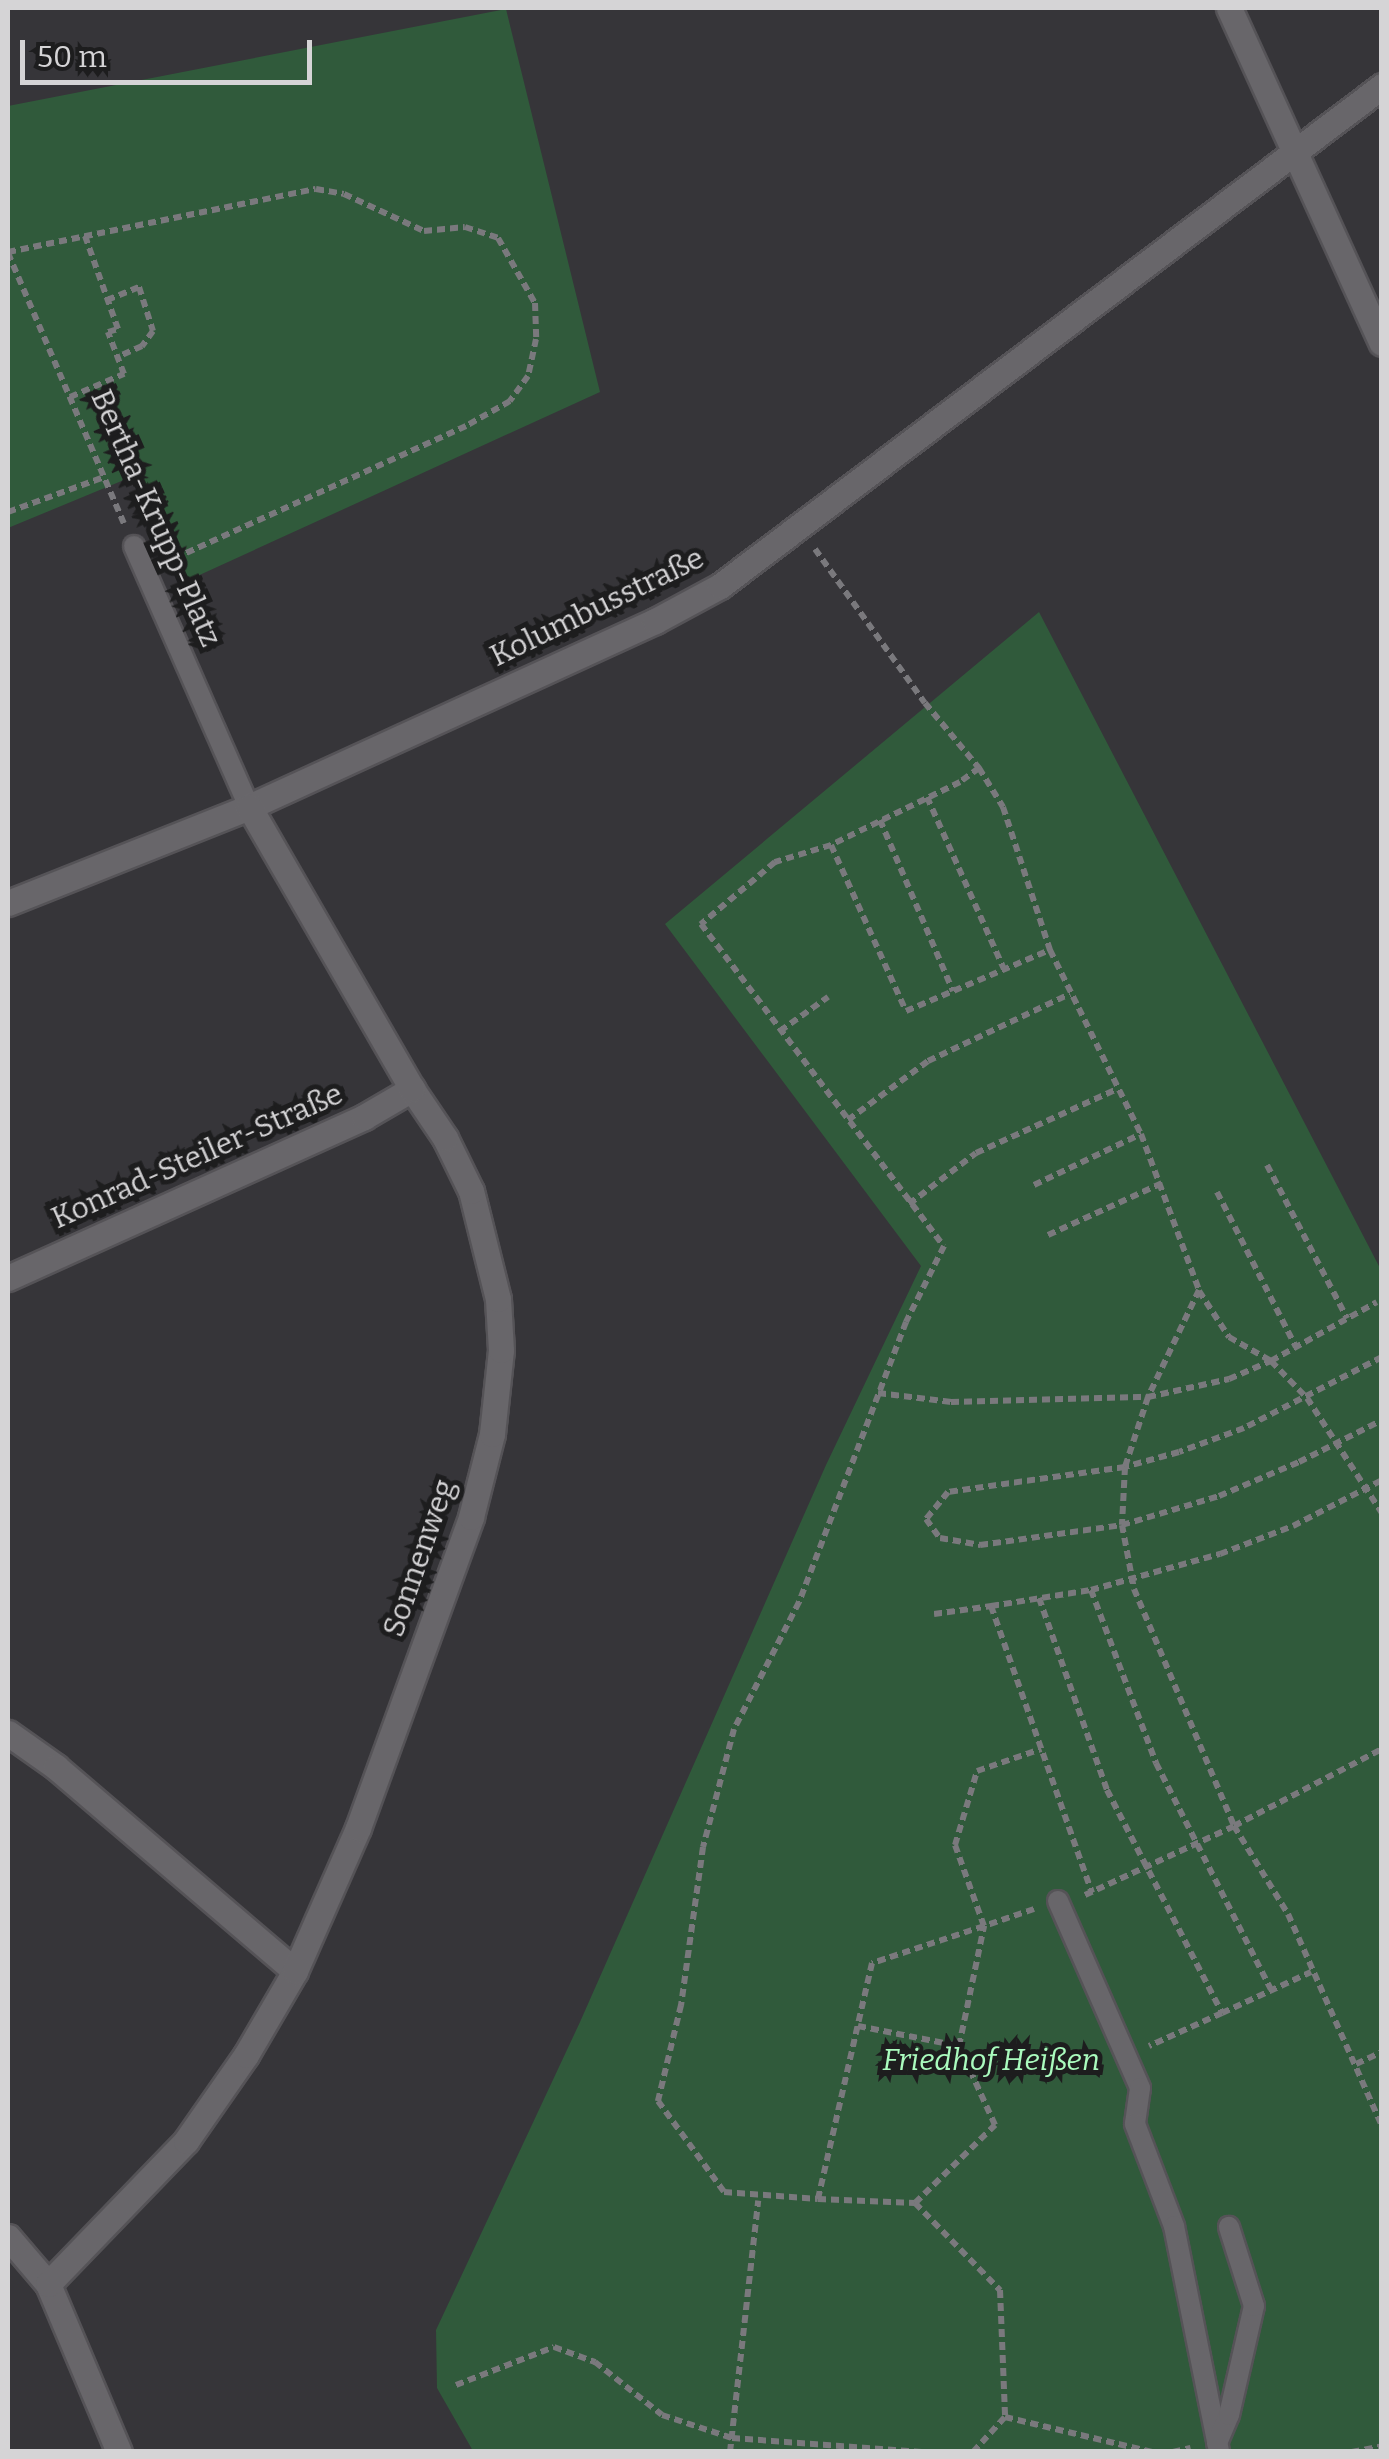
<!DOCTYPE html>
<html>
<head>
<meta charset="utf-8">
<style>
  body { margin:0 }
  #map { position:relative; width:1389px; height:2459px; overflow:hidden; background:#363539; font-family:Bitter,serif }
  div>[style] { position:absolute }
  .green>* { inset:0; background:#305a3b }
  .path>* { height:6px; margin-top:-3px; transform-origin:0; background:repeating-linear-gradient(90deg,#7a797d 0 8px,transparent 0 13px) }
  .roads { filter:drop-shadow(2px 0 #555357) drop-shadow(-2px 0 #555357) drop-shadow(0 2px #555357) drop-shadow(0 -2px #555357) }
  .service>* { height:20px; margin:-10px; padding:0 10px; transform-origin:10px; border-radius:10px; background:#68666a }
  .minor>* { height:25px; margin:-12.5px; padding:0 12.5px; transform-origin:12.5px; border-radius:12.5px; background:#68666a }
  span { translate:-50% -50%; white-space:nowrap; text-align:center; line-height:1.15; -webkit-text-stroke:10px #1d1d1e; paint-order:stroke }
  .street-label { font-size:30px; color:#d5d4d6 }
  .park-label { font-size:30px; color:#aafbbe; font-style:italic }
  .frame { position:absolute; inset:0; border:10px solid #d5d4d6; pointer-events:none }
  .scale { position:absolute; left:20px; top:40px; width:292px; height:45px; box-sizing:border-box; border:5px solid #d5d4d6; border-top:0; padding-left:12px; font-size:30px; line-height:35px; white-space:nowrap; color:#d5d4d6; -webkit-text-stroke:8px #1d1d1e; paint-order:stroke }
</style>
</head>
<body>
<div id="map">
  <div class="green">
    <div style="clip-path:polygon(506px 9px,600px 392px,182px 583px,136px 475px,8px 528px,8px 106px)"></div>
    <div style="clip-path:polygon(1039px 612px,1381px 1270px,1381px 2451px,473px 2451px,437px 2388px,436px 2330px,580px 2022px,826px 1465px,921px 1266px,665px 924px)"></div>
  </div>
  <div class="path">
    <div style="left:8px;top:252px;width:314px;rotate:-11.6deg"></div>
    <div style="left:316px;top:189px;width:28px;rotate:10deg"></div>
    <div style="left:344px;top:194px;width:88px;rotate:24.8deg"></div>
    <div style="left:424px;top:231px;width:41px;rotate:-5.6deg"></div>
    <div style="left:465px;top:227px;width:35px;rotate:18deg"></div>
    <div style="left:498px;top:238px;width:75px;rotate:60.4deg"></div>
    <div style="left:535px;top:303px;width:36px;rotate:88deg"></div>
    <div style="left:536px;top:339px;width:38px;rotate:102deg"></div>
    <div style="left:528px;top:376px;width:31px;rotate:126deg"></div>
    <div style="left:510px;top:401px;width:51px;rotate:150.4deg"></div>
    <div style="left:466px;top:426px;width:326px;rotate:155.6deg"></div>
    <div style="left:8px;top:253px;width:294px;rotate:66.8deg"></div>
    <div style="left:107px;top:300px;width:35px;rotate:-22deg"></div>
    <div style="left:139px;top:287px;width:46px;rotate:72.3deg"></div>
    <div style="left:153px;top:331px;width:19px;rotate:126deg"></div>
    <div style="left:142px;top:346px;width:27px;rotate:156deg"></div>
    <div style="left:70px;top:397px;width:59px;rotate:-23.1deg"></div>
    <div style="left:124px;top:374px;width:45px;rotate:-110.9deg"></div>
    <div style="left:108px;top:332px;width:10px;rotate:-17deg"></div>
    <div style="left:118px;top:329px;width:99px;rotate:-109.5deg"></div>
    <div style="left:8px;top:512px;width:102px;rotate:-20deg"></div>
    <div style="left:815px;top:549px;width:189px;rotate:54.5deg"></div>
    <div style="left:925px;top:703px;width:85px;rotate:50.3deg"></div>
    <div style="left:979px;top:768px;width:24px;rotate:144deg"></div>
    <div style="left:960px;top:782px;width:144px;rotate:154deg"></div>
    <div style="left:831px;top:845px;width:59px;rotate:163.1deg"></div>
    <div style="left:775px;top:862px;width:97px;rotate:140deg"></div>
    <div style="left:701px;top:924px;width:403px;rotate:53deg"></div>
    <div style="left:944px;top:1246px;width:85px;rotate:116.6deg"></div>
    <div style="left:906px;top:1322px;width:300px;rotate:110.9deg"></div>
    <div style="left:799px;top:1602px;width:143px;rotate:117.1deg"></div>
    <div style="left:734px;top:1729px;width:122px;rotate:104.7deg"></div>
    <div style="left:703px;top:1847px;width:160px;rotate:97.9deg"></div>
    <div style="left:681px;top:2005px;width:99px;rotate:103.5deg"></div>
    <div style="left:658px;top:2101px;width:112px;rotate:54deg"></div>
    <div style="left:724px;top:2192px;width:94px;rotate:4.3deg"></div>
    <div style="left:979px;top:768px;width:46px;rotate:58.4deg"></div>
    <div style="left:1003px;top:807px;width:151px;rotate:71.8deg"></div>
    <div style="left:1050px;top:950px;width:205px;rotate:63.7deg"></div>
    <div style="left:1141px;top:1134px;width:166px;rotate:69.6deg"></div>
    <div style="left:1199px;top:1290px;width:119px;rotate:115.5deg"></div>
    <div style="left:1148px;top:1397px;width:74px;rotate:108.2deg"></div>
    <div style="left:1125px;top:1467px;width:58px;rotate:93deg"></div>
    <div style="left:1122px;top:1525px;width:65px;rotate:79.4deg"></div>
    <div style="left:1134px;top:1589px;width:257px;rotate:67.1deg"></div>
    <div style="left:1234px;top:1826px;width:103px;rotate:58.5deg"></div>
    <div style="left:1288px;top:1914px;width:232px;rotate:66.1deg"></div>
    <div style="left:927px;top:797px;width:188px;rotate:65.9deg"></div>
    <div style="left:880px;top:820px;width:186px;rotate:66.9deg"></div>
    <div style="left:831px;top:845px;width:182px;rotate:65.7deg"></div>
    <div style="left:906px;top:1011px;width:156px;rotate:-23deg"></div>
    <div style="left:780px;top:1031px;width:59px;rotate:-35.3deg"></div>
    <div style="left:848px;top:1120px;width:99px;rotate:-36.4deg"></div>
    <div style="left:928px;top:1061px;width:157px;rotate:-25.3deg"></div>
    <div style="left:1267px;top:1165px;width:173px;rotate:62.4deg"></div>
    <div style="left:1034px;top:1185px;width:119px;rotate:-25.5deg"></div>
    <div style="left:1217px;top:1192px;width:174px;rotate:63deg"></div>
    <div style="left:909px;top:1204px;width:84px;rotate:-37.3deg"></div>
    <div style="left:976px;top:1153px;width:155px;rotate:-24.4deg"></div>
    <div style="left:1048px;top:1235px;width:125px;rotate:-24.5deg"></div>
    <div style="left:1199px;top:1291px;width:55px;rotate:56.9deg"></div>
    <div style="left:1229px;top:1337px;width:48px;rotate:29.7deg"></div>
    <div style="left:1271px;top:1361px;width:52px;rotate:45.8deg"></div>
    <div style="left:1307px;top:1398px;width:137px;rotate:56.9deg"></div>
    <div style="left:1382px;top:1357px;width:155px;rotate:152.8deg"></div>
    <div style="left:1244px;top:1428px;width:69px;rotate:159.7deg"></div>
    <div style="left:1179px;top:1452px;width:56px;rotate:164.5deg"></div>
    <div style="left:1125px;top:1467px;width:179px;rotate:172deg"></div>
    <div style="left:948px;top:1492px;width:35px;rotate:129deg"></div>
    <div style="left:926px;top:1519px;width:24px;rotate:54deg"></div>
    <div style="left:940px;top:1538px;width:41px;rotate:9.9deg"></div>
    <div style="left:980px;top:1545px;width:143px;rotate:-8deg"></div>
    <div style="left:1122px;top:1525px;width:101px;rotate:-16.6deg"></div>
    <div style="left:1219px;top:1496px;width:87px;rotate:-23deg"></div>
    <div style="left:1299px;top:1462px;width:93px;rotate:-26.8deg"></div>
    <div style="left:878px;top:1393px;width:74px;rotate:7deg"></div>
    <div style="left:951px;top:1402px;width:197px;rotate:-1.5deg"></div>
    <div style="left:1148px;top:1397px;width:83px;rotate:-12.5deg"></div>
    <div style="left:1229px;top:1379px;width:46px;rotate:-23.2deg"></div>
    <div style="left:1271px;top:1361px;width:121px;rotate:-29.1deg"></div>
    <div style="left:1091px;top:1590px;width:185px;rotate:69.4deg"></div>
    <div style="left:1156px;top:1763px;width:254px;rotate:63.1deg"></div>
    <div style="left:1039px;top:1598px;width:204px;rotate:70.5deg"></div>
    <div style="left:1107px;top:1790px;width:251px;rotate:62.7deg"></div>
    <div style="left:1222px;top:2013px;width:80px;rotate:155.7deg"></div>
    <div style="left:991px;top:1606px;width:101px;rotate:-9.1deg"></div>
    <div style="left:1091px;top:1590px;width:134px;rotate:-15.6deg"></div>
    <div style="left:1220px;top:1554px;width:78px;rotate:-21deg"></div>
    <div style="left:1293px;top:1526px;width:100px;rotate:-27.3deg"></div>
    <div style="left:934px;top:1614px;width:58px;rotate:-8deg"></div>
    <div style="left:991px;top:1606px;width:304px;rotate:70.6deg"></div>
    <div style="left:1085px;top:1895px;width:164px;rotate:-24.8deg"></div>
    <div style="left:1234px;top:1826px;width:167px;rotate:-27.5deg"></div>
    <div style="left:1034px;top:1909px;width:53px;rotate:161.2deg"></div>
    <div style="left:984px;top:1926px;width:118px;rotate:161.7deg"></div>
    <div style="left:872px;top:1963px;width:242px;rotate:102.9deg"></div>
    <div style="left:818px;top:2199px;width:97px;rotate:2.4deg"></div>
    <div style="left:915px;top:2203px;width:112px;rotate:-44.3deg"></div>
    <div style="left:995px;top:2125px;width:87px;rotate:-114.5deg"></div>
    <div style="left:959px;top:2046px;width:123px;rotate:-78.2deg"></div>
    <div style="left:984px;top:1926px;width:86px;rotate:-109.7deg"></div>
    <div style="left:955px;top:1845px;width:77px;rotate:-73.4deg"></div>
    <div style="left:977px;top:1771px;width:68px;rotate:-19deg"></div>
    <div style="left:1222px;top:2013px;width:98px;rotate:-24.7deg"></div>
    <div style="left:858px;top:2026px;width:103px;rotate:11.2deg"></div>
    <div style="left:1356px;top:2064px;width:29px;rotate:-25deg"></div>
    <div style="left:915px;top:2203px;width:122px;rotate:45.7deg"></div>
    <div style="left:1000px;top:2290px;width:127px;rotate:87.7deg"></div>
    <div style="left:456px;top:2385px;width:105px;rotate:-21.2deg"></div>
    <div style="left:554px;top:2347px;width:44px;rotate:20.1deg"></div>
    <div style="left:595px;top:2362px;width:85px;rotate:38.3deg"></div>
    <div style="left:662px;top:2415px;width:74px;rotate:18.2deg"></div>
    <div style="left:732px;top:2438px;width:190px;rotate:4.2deg"></div>
    <div style="left:730px;top:2452px;width:253px;rotate:-83.6deg"></div>
    <div style="left:973px;top:2452px;width:47px;rotate:-47.6deg"></div>
    <div style="left:1005px;top:2417px;width:151px;rotate:13.4deg"></div>
    <div style="left:1173px;top:2452px;width:18px;rotate:-13deg"></div>
    <div style="left:1352px;top:2452px;width:31px;rotate:-11deg"></div>
  </div>
  <div class="roads">
    <div class="service">
      <div style="left:134px;top:546px;width:285px;rotate:66.2deg"></div>
      <div style="left:1058px;top:1901px;width:204px;rotate:66.3deg"></div>
      <div style="left:1140px;top:2088px;width:36px;rotate:98deg"></div>
      <div style="left:1135px;top:2124px;width:109px;rotate:69.1deg"></div>
      <div style="left:1174px;top:2226px;width:230px;rotate:78.7deg"></div>
      <div style="left:1217px;top:2443px;width:30px;rotate:-67deg"></div>
      <div style="left:1229px;top:2415px;width:112px;rotate:-77.1deg"></div>
      <div style="left:1254px;top:2306px;width:83px;rotate:-107.6deg"></div>
    </div>
    <div class="minor">
      <div style="left:1229px;top:8px;width:368px;rotate:65.5deg"></div>
      <div style="left:8px;top:903px;width:259px;rotate:-21.7deg"></div>
      <div style="left:249px;top:807px;width:447px;rotate:-24.6deg"></div>
      <div style="left:655px;top:621px;width:74px;rotate:-28.3deg"></div>
      <div style="left:720px;top:586px;width:830px;rotate:-37.06deg"></div>
      <div style="left:8px;top:1278px;width:391px;rotate:-24.3deg"></div>
      <div style="left:364px;top:1117px;width:56px;rotate:-30.3deg"></div>
      <div style="left:8px;top:1733px;width:59px;rotate:35.3deg"></div>
      <div style="left:56px;top:1767px;width:314px;rotate:40.5deg"></div>
      <div style="left:8px;top:2237px;width:62px;rotate:49.6deg"></div>
      <div style="left:48px;top:2284px;width:182px;rotate:67.1deg"></div>
      <div style="left:48px;top:2284px;width:199px;rotate:-46deg"></div>
      <div style="left:186px;top:2141px;width:105px;rotate:-55.1deg"></div>
      <div style="left:246px;top:2055px;width:97px;rotate:-59.7deg"></div>
      <div style="left:295px;top:1971px;width:156px;rotate:-66.2deg"></div>
      <div style="left:358px;top:1828px;width:331px;rotate:-70deg"></div>
      <div style="left:471px;top:1517px;width:86px;rotate:-75.8deg"></div>
      <div style="left:492px;top:1434px;width:84px;rotate:-83.9deg"></div>
      <div style="left:501px;top:1350px;width:51px;rotate:-93.4deg"></div>
      <div style="left:498px;top:1299px;width:111px;rotate:-104deg"></div>
      <div style="left:471px;top:1191px;width:59px;rotate:-116.1deg"></div>
      <div style="left:445px;top:1138px;width:59px;rotate:-124deg"></div>
      <div style="left:412px;top:1089px;width:326px;rotate:-120deg"></div>
    </div>
  </div>
  <div class="street-label">
    <span style="left:156px;top:518px;rotate:66deg">Bertha-Krupp-Platz</span>
    <span style="left:597px;top:607px;rotate:-26deg">Kolumbusstraße</span>
    <span style="left:197px;top:1156px;rotate:-24deg">Konrad-Steiler-Straße</span>
    <span style="left:419px;top:1558px;rotate:-71deg">Sonnenweg</span>
  </div>
  <div class="park-label">
    <span style="left:991px;top:2060px">Friedhof Heißen</span>
  </div>
  <div class="frame"></div>
  <div class="scale">50 m</div>
</div>
</body>
</html>
